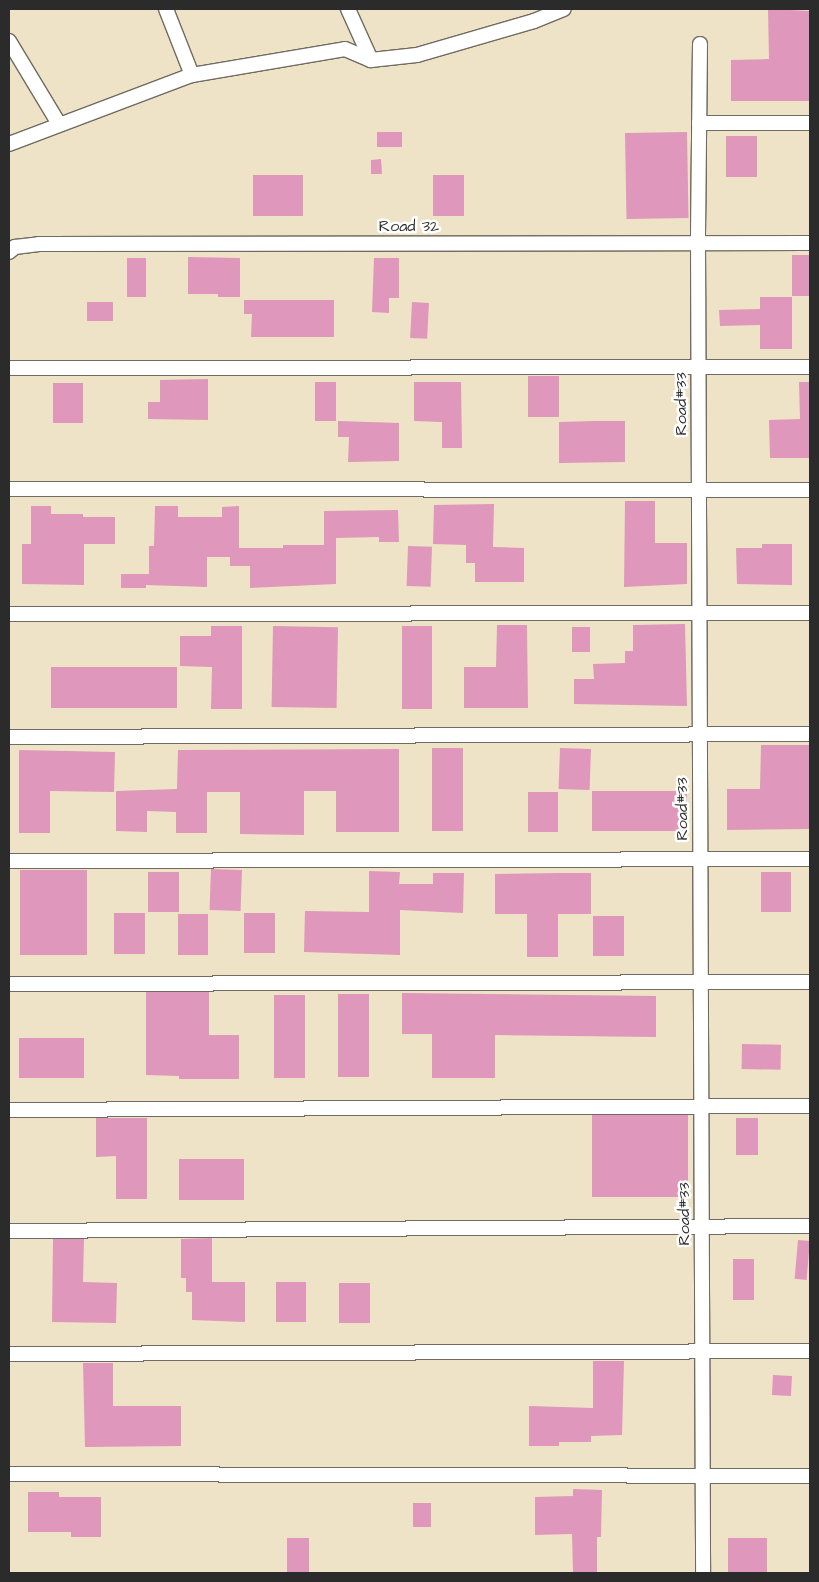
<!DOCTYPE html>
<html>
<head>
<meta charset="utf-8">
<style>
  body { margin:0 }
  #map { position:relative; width:819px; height:1582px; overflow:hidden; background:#eee3c6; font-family:"Architects Daughter",sans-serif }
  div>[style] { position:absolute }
  .building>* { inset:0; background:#df97bb; transform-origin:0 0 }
  .roads { filter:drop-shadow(1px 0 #6f6b61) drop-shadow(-1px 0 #6f6b61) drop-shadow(0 1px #6f6b61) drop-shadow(0 -1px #6f6b61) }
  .minor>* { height:14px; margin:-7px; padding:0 7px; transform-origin:7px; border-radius:7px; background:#fff }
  span { translate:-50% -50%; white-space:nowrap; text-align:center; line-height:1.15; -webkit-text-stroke:5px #fff; paint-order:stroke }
  .street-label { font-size:16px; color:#2b2b2b }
  .frame { position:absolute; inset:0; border:10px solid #2b2b2b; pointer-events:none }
</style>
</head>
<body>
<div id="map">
  <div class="building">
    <div style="clip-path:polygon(768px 9px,810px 11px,810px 101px,731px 101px,731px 60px,769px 59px)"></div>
    <div style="left:402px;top:132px;width:15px;height:25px;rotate:90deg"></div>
    <div style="left:687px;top:132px;width:86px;height:62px;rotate:89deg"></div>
    <div style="left:726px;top:136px;width:31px;height:41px"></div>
    <div style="clip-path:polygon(381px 159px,382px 174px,371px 174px,371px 160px)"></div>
    <div style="left:253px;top:175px;width:50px;height:41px"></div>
    <div style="left:433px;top:175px;width:31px;height:41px"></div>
    <div style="left:792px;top:255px;width:18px;height:41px"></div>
    <div style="clip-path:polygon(188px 257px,240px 258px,240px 297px,218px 297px,218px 294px,188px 294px)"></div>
    <div style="left:127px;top:258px;width:19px;height:39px"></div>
    <div style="clip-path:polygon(374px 258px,399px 258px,399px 298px,389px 298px,389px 313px,372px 312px)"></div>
    <div style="clip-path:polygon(760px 297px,792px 297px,792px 349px,760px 349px,760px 325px,720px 326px,719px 310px,760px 309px)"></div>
    <div style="clip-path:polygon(244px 300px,334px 300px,334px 337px,251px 337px,252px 314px,244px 314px)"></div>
    <div style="left:87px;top:302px;width:26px;height:19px"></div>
    <div style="left:412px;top:302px;width:17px;height:36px;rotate:3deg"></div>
    <div style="left:528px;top:376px;width:31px;height:41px"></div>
    <div style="clip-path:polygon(208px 379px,208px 420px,148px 419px,148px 402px,160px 402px,160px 380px)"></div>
    <div style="left:315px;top:382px;width:21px;height:39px"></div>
    <div style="clip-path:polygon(414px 382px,461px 382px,462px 448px,442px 448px,442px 422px,414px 421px)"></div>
    <div style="clip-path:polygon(799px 382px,810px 382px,810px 458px,770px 458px,769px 420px,800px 419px)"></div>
    <div style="left:53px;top:383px;width:30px;height:40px"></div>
    <div style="clip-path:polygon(338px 421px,399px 423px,399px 461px,348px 462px,349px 437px,338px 437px)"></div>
    <div style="clip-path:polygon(594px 421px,625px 421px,625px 462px,559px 463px,559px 422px)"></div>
    <div style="clip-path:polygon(625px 501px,655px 501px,655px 543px,687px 543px,687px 584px,624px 587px)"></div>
    <div style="clip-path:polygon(494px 504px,493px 547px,524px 548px,524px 582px,475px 582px,475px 563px,466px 563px,466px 545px,433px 544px,434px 505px)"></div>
    <div style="clip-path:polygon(31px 506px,51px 506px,51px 514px,83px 514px,83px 517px,115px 517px,115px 544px,84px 544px,84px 585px,22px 584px,22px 544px,31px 544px)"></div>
    <div style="clip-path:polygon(155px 506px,178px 506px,178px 517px,222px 517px,222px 507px,239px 506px,239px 548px,283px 548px,283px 545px,324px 545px,324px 511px,398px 510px,399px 542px,379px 542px,379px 537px,336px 538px,336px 584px,250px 588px,250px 566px,230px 566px,230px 557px,207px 557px,207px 587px,146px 585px,146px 588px,121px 588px,121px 574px,149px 574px,149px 546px,154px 546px)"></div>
    <div style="clip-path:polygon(762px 544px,792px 544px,792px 585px,737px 584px,736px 548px,762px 548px)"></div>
    <div style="left:408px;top:546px;width:24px;height:40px;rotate:2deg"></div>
    <div style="clip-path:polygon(685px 624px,687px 706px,574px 704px,574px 679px,594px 679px,593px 664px,625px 663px,625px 651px,633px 651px,633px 625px)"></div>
    <div style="clip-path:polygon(497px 625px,527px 625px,528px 708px,464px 708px,464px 667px,496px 667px)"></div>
    <div style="clip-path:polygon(211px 626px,242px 626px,242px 709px,211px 709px,212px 667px,180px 666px,180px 636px,211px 636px)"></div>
    <div style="left:273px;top:626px;width:65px;height:81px;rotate:1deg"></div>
    <div style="left:402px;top:626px;width:30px;height:83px"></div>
    <div style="left:572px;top:627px;width:18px;height:25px"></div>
    <div style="left:51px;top:667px;width:126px;height:41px"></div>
    <div style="clip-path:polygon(761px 745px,810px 745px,810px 829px,727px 830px,727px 789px,760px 789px)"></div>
    <div style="left:432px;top:748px;width:31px;height:83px"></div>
    <div style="left:560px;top:748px;width:31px;height:41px;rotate:2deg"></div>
    <div style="clip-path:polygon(399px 749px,399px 832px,336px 832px,336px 791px,304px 791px,304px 835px,240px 834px,240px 792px,207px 792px,207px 833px,176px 833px,176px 812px,147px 811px,147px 832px,116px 831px,116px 791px,177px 789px,178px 750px)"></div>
    <div style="clip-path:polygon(19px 750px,115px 752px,114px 792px,50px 791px,50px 833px,19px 833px)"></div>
    <div style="left:592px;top:791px;width:95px;height:40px"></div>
    <div style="left:528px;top:792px;width:30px;height:40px"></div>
    <div style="left:211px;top:869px;width:31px;height:41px;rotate:2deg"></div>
    <div style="left:20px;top:870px;width:67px;height:85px"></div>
    <div style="clip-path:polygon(369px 871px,400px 872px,399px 884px,433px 884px,433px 873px,464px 873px,463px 913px,400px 910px,400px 955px,304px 952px,305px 911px,369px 912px)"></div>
    <div style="left:148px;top:872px;width:31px;height:40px"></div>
    <div style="left:761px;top:872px;width:30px;height:40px"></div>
    <div style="clip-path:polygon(561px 873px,591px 873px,591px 914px,558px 914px,558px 957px,527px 957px,527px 914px,495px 914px,495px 874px)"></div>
    <div style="left:114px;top:913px;width:31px;height:41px"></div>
    <div style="left:244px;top:913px;width:31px;height:40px"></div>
    <div style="left:178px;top:914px;width:30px;height:41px"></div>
    <div style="left:593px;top:916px;width:31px;height:40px"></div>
    <div style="clip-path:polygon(146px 992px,209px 992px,209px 1035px,239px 1035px,239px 1079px,179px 1079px,179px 1076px,146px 1075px)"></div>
    <div style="clip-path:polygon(402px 993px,656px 996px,656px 1037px,495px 1035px,495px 1078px,432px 1078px,432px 1034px,402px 1034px)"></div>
    <div style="left:338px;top:994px;width:31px;height:83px"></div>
    <div style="left:274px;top:995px;width:31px;height:83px"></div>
    <div style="left:19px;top:1038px;width:65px;height:40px"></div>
    <div style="left:742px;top:1044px;width:39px;height:25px;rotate:1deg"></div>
    <div style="left:688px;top:1115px;width:82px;height:96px;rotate:90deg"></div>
    <div style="clip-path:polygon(96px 1118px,147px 1118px,147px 1199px,116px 1199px,116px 1156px,96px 1157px)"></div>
    <div style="left:736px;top:1118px;width:22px;height:37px"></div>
    <div style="left:244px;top:1159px;width:41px;height:65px;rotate:90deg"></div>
    <div style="clip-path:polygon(212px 1238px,212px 1282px,245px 1282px,245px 1322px,192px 1320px,192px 1292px,186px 1292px,186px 1278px,181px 1278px,181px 1239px)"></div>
    <div style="clip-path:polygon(53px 1239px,84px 1239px,83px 1282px,117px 1283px,116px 1323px,52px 1322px)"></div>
    <div style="left:798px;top:1240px;width:12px;height:39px;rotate:5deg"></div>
    <div style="left:733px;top:1259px;width:21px;height:41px"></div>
    <div style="left:276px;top:1282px;width:30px;height:40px"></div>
    <div style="left:339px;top:1283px;width:31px;height:40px"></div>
    <div style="clip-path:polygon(593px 1361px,624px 1361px,622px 1435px,591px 1436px,591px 1442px,559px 1442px,559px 1446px,529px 1446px,529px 1406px,593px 1408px)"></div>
    <div style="clip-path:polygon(83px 1363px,113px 1363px,113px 1406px,181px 1406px,181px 1446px,85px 1447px)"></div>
    <div style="left:773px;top:1375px;width:19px;height:20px;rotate:3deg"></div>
    <div style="clip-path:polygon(573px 1489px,602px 1490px,601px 1537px,597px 1537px,597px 1573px,573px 1573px,572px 1534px,535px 1535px,535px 1497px,573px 1496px)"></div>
    <div style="clip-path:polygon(28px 1492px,59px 1492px,59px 1497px,101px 1497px,101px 1537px,71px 1537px,71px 1532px,28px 1532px)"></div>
    <div style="left:413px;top:1503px;width:18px;height:24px"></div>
    <div style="left:287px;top:1538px;width:22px;height:35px"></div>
    <div style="left:728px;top:1538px;width:39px;height:35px"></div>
  </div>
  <div class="roads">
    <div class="minor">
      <div style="left:166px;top:9px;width:71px;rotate:68.5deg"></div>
      <div style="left:348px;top:9px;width:56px;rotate:65.7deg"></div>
      <div style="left:9px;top:41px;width:97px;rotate:58.9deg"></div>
      <div style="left:700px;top:44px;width:199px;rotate:90.6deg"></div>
      <div style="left:698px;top:243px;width:1330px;rotate:89.78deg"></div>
      <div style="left:699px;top:123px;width:111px"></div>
      <div style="left:9px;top:144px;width:196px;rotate:-20.7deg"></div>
      <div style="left:192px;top:75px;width:155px;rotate:-9.6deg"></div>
      <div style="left:345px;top:49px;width:28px;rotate:23deg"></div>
      <div style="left:371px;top:60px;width:46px;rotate:-6.2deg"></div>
      <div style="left:417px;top:55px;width:122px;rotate:-16.2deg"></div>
      <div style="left:534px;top:21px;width:32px;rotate:-22deg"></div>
      <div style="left:9px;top:252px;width:8px;rotate:-40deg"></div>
      <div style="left:15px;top:247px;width:24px;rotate:-7deg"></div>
      <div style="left:39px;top:244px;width:771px;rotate:-0.07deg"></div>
      <div style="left:9px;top:368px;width:801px;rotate:-0.07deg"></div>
      <div style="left:9px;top:489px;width:801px;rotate:0.07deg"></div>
      <div style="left:9px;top:614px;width:801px;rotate:-0.07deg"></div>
      <div style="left:9px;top:737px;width:801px;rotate:-0.21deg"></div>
      <div style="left:9px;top:861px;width:801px;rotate:-0.14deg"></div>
      <div style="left:9px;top:984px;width:801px;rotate:-0.14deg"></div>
      <div style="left:9px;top:1110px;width:801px;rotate:-0.29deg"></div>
      <div style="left:9px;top:1231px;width:801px;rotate:-0.36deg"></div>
      <div style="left:9px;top:1354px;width:801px;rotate:-0.21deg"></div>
      <div style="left:9px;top:1474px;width:801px;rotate:0.14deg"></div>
    </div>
  </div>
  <div class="street-label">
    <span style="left:409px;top:226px">Road 32</span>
    <span style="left:681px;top:404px;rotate:-90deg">Road#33</span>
    <span style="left:682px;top:809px;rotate:-90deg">Road#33</span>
    <span style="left:684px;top:1214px;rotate:-90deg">Road#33</span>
  </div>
  <div class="frame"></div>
</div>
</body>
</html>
